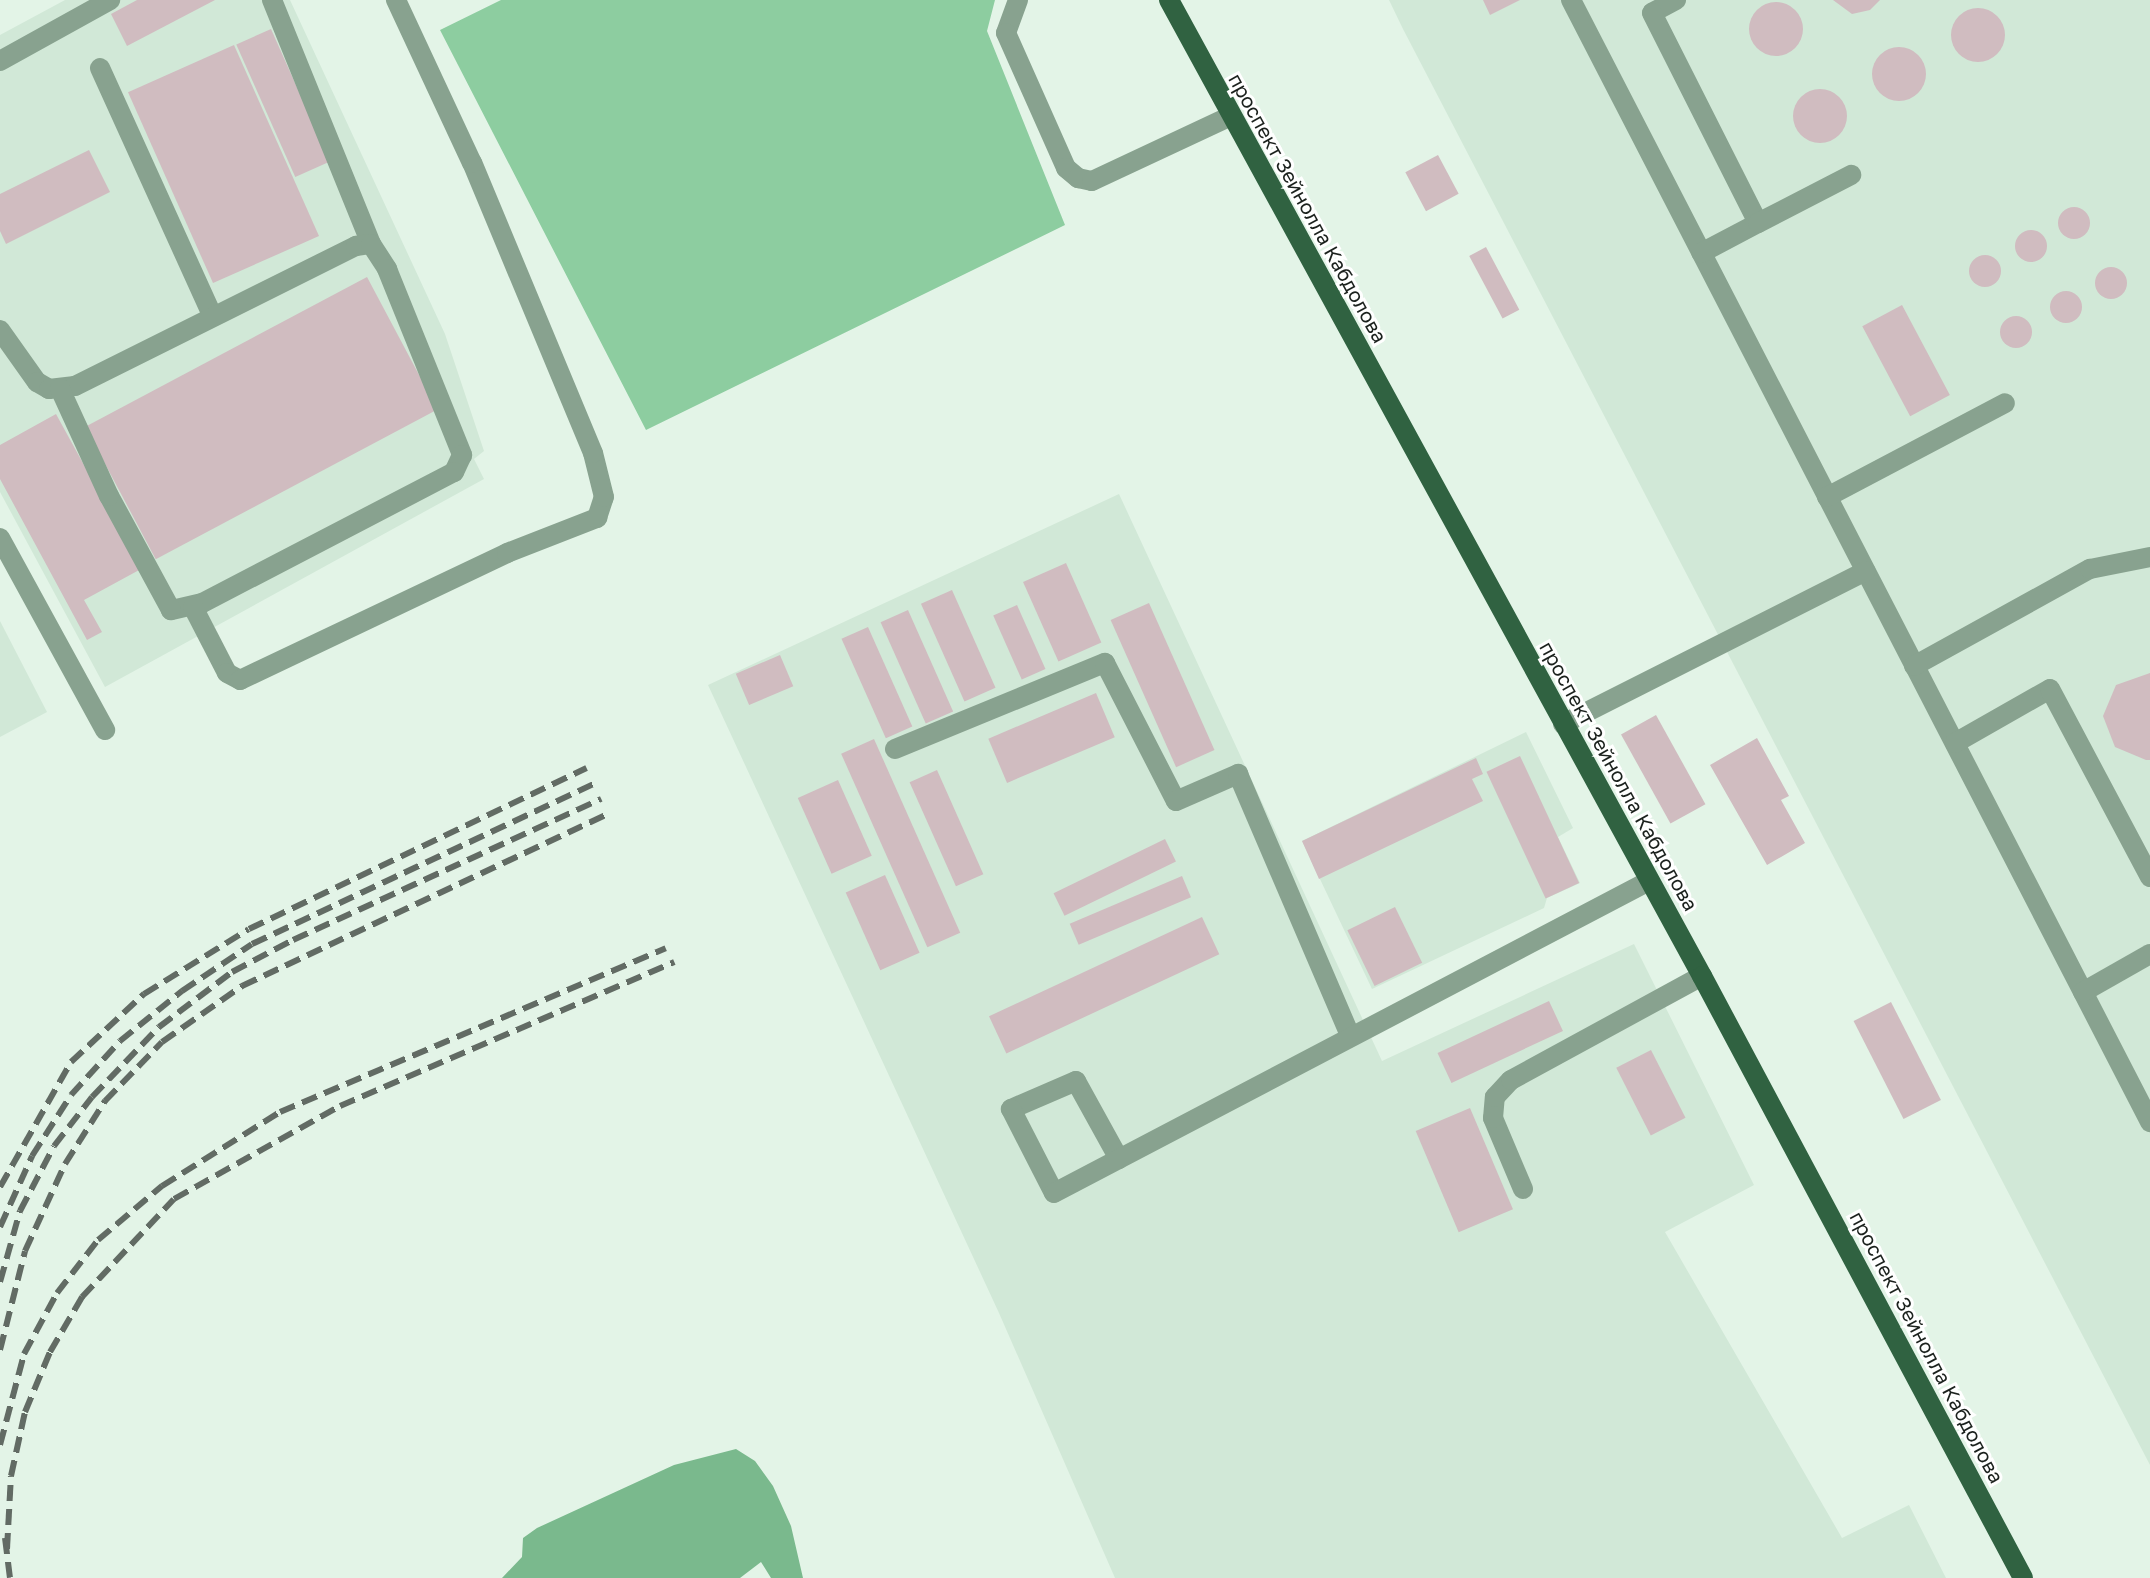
<!DOCTYPE html>
<html>
<head>
<meta charset="utf-8">
<style>
  body { margin:0 }
  #map { position:relative; width:2150px; height:1578px; overflow:hidden; background:#e3f4e7; font-family:"Golos Text",sans-serif }
  div>[style] { position:absolute }
  .built>* { inset:0; background:#d1e8d7 }
  .forest>* { inset:0; background:#8dcda0 }
  .water>* { inset:0; background:#7ab98d }
  .building>* { inset:0; background:#d0bcc0; transform-origin:0 0 }
  .round { border-radius:50% }
  .minor>* { height:20px; margin:-10px; padding:0 10px; transform-origin:10px; border-radius:10px; background:#88a28f }
  .major>* { height:20px; margin:-10px; padding:0 10px; transform-origin:10px; border-radius:10px; background:#306241 }
  .rail>* { height:6px; margin-top:-3px; transform-origin:0; background:repeating-linear-gradient(90deg,#626b64 0 16px,transparent 0 24px) }
  span { translate:-50% -50%; white-space:nowrap; text-align:center; line-height:1.15; -webkit-text-stroke:6px #fff; paint-order:stroke }
  .street-label { font-size:20px; color:#1b211d }
</style>
</head>
<body>
<div id="map">
  <div class="built">
    <div style="clip-path:polygon(65px 0,290px 0,445px 334px,484px 451px,474px 459px,484px 479px,105px 687px,0 492px,0 35px)"></div>
    <div style="clip-path:polygon(1389px 0,2150px 0,2150px 1465px,1403px 29px)"></div>
    <div style="clip-path:polygon(1119px 494px,1382px 1061px,1634px 944px,1754px 1185px,1665px 1232px,1842px 1538px,1909px 1505px,1946px 1578px,1115px 1578px,999px 1313px,708px 685px)"></div>
    <div style="clip-path:polygon(0 621px,47px 712px,0 737px)"></div>
    <div style="clip-path:polygon(1526px 732px,1573px 828px,1558px 837px,1580px 883px,1547px 898px,1544px 908px,1372px 989px,1302px 841px)"></div>
  </div>
  <div class="forest">
    <div style="clip-path:polygon(501px 0,995px 0,987px 31px,1065px 225px,646px 430px,440px 30px)"></div>
  </div>
  <div class="water">
    <div style="clip-path:polygon(736px 1449px,755px 1461px,773px 1486px,791px 1526px,803px 1578px,771px 1578px,761px 1562px,740px 1578px,502px 1578px,522px 1557px,523px 1538px,537px 1528px,674px 1465px)"></div>
  </div>
  <div class="building">
    <div style="clip-path:polygon(137px 0,215px 0,127px 46px,111px 14px)"></div>
    <div style="clip-path:polygon(1483px 0,1520px 0,1490px 15px)"></div>
    <div style="clip-path:polygon(1833px 0,1880px 0,1870px 10px,1852px 14px)"></div>
    <div class="round" style="left:1749px;top:2px;width:54px;height:54px"></div>
    <div class="round" style="left:1951px;top:8px;width:54px;height:54px"></div>
    <div style="left:271px;top:29px;width:145px;height:38px;rotate:66deg"></div>
    <div style="left:234px;top:45px;width:209px;height:116px;rotate:66deg"></div>
    <div class="round" style="left:1872px;top:47px;width:54px;height:54px"></div>
    <div class="round" style="left:1793px;top:89px;width:54px;height:54px"></div>
    <div style="clip-path:polygon(89px 150px,110px 192px,6px 244px,0 231px,0 194px)"></div>
    <div style="left:1438px;top:155px;width:44px;height:37px;rotate:62deg"></div>
    <div class="round" style="left:2058px;top:207px;width:32px;height:32px"></div>
    <div class="round" style="left:2015px;top:230px;width:32px;height:32px"></div>
    <div style="left:1486px;top:247px;width:71px;height:19px;rotate:62deg"></div>
    <div class="round" style="left:1969px;top:255px;width:32px;height:32px"></div>
    <div class="round" style="left:2095px;top:267px;width:32px;height:32px"></div>
    <div style="left:367px;top:277px;width:150px;height:319px;rotate:62deg"></div>
    <div class="round" style="left:2050px;top:291px;width:32px;height:32px"></div>
    <div style="left:1902px;top:305px;width:102px;height:45px;rotate:62deg"></div>
    <div class="round" style="left:2000px;top:316px;width:32px;height:32px"></div>
    <div style="clip-path:polygon(56px 414px,141px 569px,84px 600px,102px 632px,87px 640px,0 479px,0 445px)"></div>
    <div style="left:1066px;top:563px;width:87px;height:47px;rotate:66deg"></div>
    <div style="left:952px;top:590px;width:107px;height:34px;rotate:66deg"></div>
    <div style="left:1149px;top:603px;width:161px;height:42px;rotate:66deg"></div>
    <div style="left:1017px;top:605px;width:70px;height:26px;rotate:66deg"></div>
    <div style="left:908px;top:610px;width:111px;height:30px;rotate:66deg"></div>
    <div style="left:868px;top:627px;width:109px;height:29px;rotate:66deg"></div>
    <div style="left:780px;top:655px;width:34px;height:48px;rotate:67deg"></div>
    <div style="clip-path:polygon(2150px 673px,2150px 760px,2146px 760px,2115px 747px,2103px 716px,2116px 685px)"></div>
    <div style="left:1096px;top:693px;width:48px;height:117px;rotate:67deg"></div>
    <div style="left:1656px;top:715px;width:102px;height:40px;rotate:61deg"></div>
    <div style="clip-path:polygon(1757px 738px,1789px 796px,1781px 800px,1805px 843px,1767px 865px,1710px 765px)"></div>
    <div style="left:874px;top:739px;width:212px;height:36px;rotate:66deg"></div>
    <div style="left:1520px;top:756px;width:140px;height:37px;rotate:65deg"></div>
    <div style="clip-path:polygon(1476px 758px,1483px 774px,1472px 779px,1483px 801px,1319px 879px,1302px 841px)"></div>
    <div style="left:937px;top:770px;width:114px;height:30px;rotate:66deg"></div>
    <div style="left:838px;top:780px;width:83px;height:44px;rotate:66deg"></div>
    <div style="left:1165px;top:839px;width:25px;height:124px;rotate:64deg"></div>
    <div style="left:885px;top:875px;width:85px;height:43px;rotate:66deg"></div>
    <div style="left:1182px;top:876px;width:23px;height:122px;rotate:67deg"></div>
    <div style="left:1395px;top:907px;width:62px;height:53px;rotate:64deg"></div>
    <div style="left:1202px;top:917px;width:41px;height:235px;rotate:65deg"></div>
    <div style="left:1549px;top:1001px;width:33px;height:123px;rotate:65deg"></div>
    <div style="left:1891px;top:1002px;width:110px;height:42px;rotate:63deg"></div>
    <div style="left:1651px;top:1050px;width:76px;height:39px;rotate:63deg"></div>
    <div style="left:1470px;top:1108px;width:110px;height:59px;rotate:67deg"></div>
  </div>
  <div class="minor">
    <div style="left:272px;top:0;width:263px;rotate:67.9deg"></div>
    <div style="left:1018px;top:0;width:35px;rotate:110deg"></div>
    <div style="left:1006px;top:33px;width:148px;rotate:66deg"></div>
    <div style="left:1066px;top:168px;width:16px;rotate:40deg"></div>
    <div style="left:1078px;top:178px;width:14px;rotate:12deg"></div>
    <div style="left:1092px;top:181px;width:153px;rotate:-25.1deg"></div>
    <div style="left:1571px;top:0;width:1263px;rotate:62.7deg"></div>
    <div style="left:1676px;top:0;width:27px;rotate:152deg"></div>
    <div style="left:1652px;top:13px;width:235px;rotate:63.2deg"></div>
    <div style="left:1758px;top:223px;width:64px;rotate:152.2deg"></div>
    <div style="left:0;top:61px;width:126px;rotate:-29deg"></div>
    <div style="left:100px;top:68px;width:273px;rotate:65.6deg"></div>
    <div style="left:1758px;top:223px;width:105px;rotate:-27.3deg"></div>
    <div style="left:0;top:330px;width:64px;rotate:54.6deg"></div>
    <div style="left:37px;top:382px;width:14px;rotate:30deg"></div>
    <div style="left:49px;top:389px;width:26px;rotate:-7deg"></div>
    <div style="left:75px;top:386px;width:314px;rotate:-26.5deg"></div>
    <div style="left:356px;top:246px;width:15px;rotate:-8deg"></div>
    <div style="left:371px;top:244px;width:30px;rotate:57deg"></div>
    <div style="left:387px;top:269px;width:201px;rotate:68deg"></div>
    <div style="left:462px;top:455px;width:19px;rotate:115deg"></div>
    <div style="left:454px;top:472px;width:284px;rotate:152.5deg"></div>
    <div style="left:202px;top:603px;width:32px;rotate:167deg"></div>
    <div style="left:171px;top:610px;width:130px;rotate:-118.5deg"></div>
    <div style="left:109px;top:496px;width:118px;rotate:-114.6deg"></div>
    <div style="left:1827px;top:497px;width:201px;rotate:-27.8deg"></div>
    <div style="left:0;top:538px;width:219px;rotate:61.3deg"></div>
    <div style="left:193px;top:607px;width:74px;rotate:62.7deg"></div>
    <div style="left:227px;top:673px;width:15px;rotate:28deg"></div>
    <div style="left:240px;top:680px;width:296px;rotate:-25.4deg"></div>
    <div style="left:507px;top:553px;width:97px;rotate:-21.3deg"></div>
    <div style="left:597px;top:518px;width:22px;rotate:-72deg"></div>
    <div style="left:604px;top:497px;width:45px;rotate:-104deg"></div>
    <div style="left:593px;top:453px;width:314px;rotate:-112.6deg"></div>
    <div style="left:472px;top:163px;width:180px;rotate:-115deg"></div>
    <div style="left:1914px;top:666px;width:201px;rotate:-28.9deg"></div>
    <div style="left:2090px;top:569px;width:61px;rotate:-11.3deg"></div>
    <div style="left:1563px;top:724px;width:339px;rotate:-26.8deg"></div>
    <div style="left:1955px;top:743px;width:109px;rotate:-29.6deg"></div>
    <div style="left:2050px;top:689px;width:213px;rotate:62deg"></div>
    <div style="left:895px;top:749px;width:227px;rotate:-22.3deg"></div>
    <div style="left:1105px;top:663px;width:155px;rotate:62.8deg"></div>
    <div style="left:1176px;top:801px;width:68px;rotate:-23.5deg"></div>
    <div style="left:1238px;top:774px;width:284px;rotate:66.8deg"></div>
    <div style="left:2083px;top:992px;width:77px;rotate:-29.6deg"></div>
    <div style="left:1119px;top:1159px;width:89px;rotate:-118.9deg"></div>
    <div style="left:1076px;top:1081px;width:71px;rotate:156.7deg"></div>
    <div style="left:1011px;top:1109px;width:94px;rotate:62.9deg"></div>
    <div style="left:1054px;top:1193px;width:672px;rotate:-27.67deg"></div>
    <div style="left:1523px;top:1189px;width:77px;rotate:-112.9deg"></div>
    <div style="left:1493px;top:1118px;width:21px;rotate:-85deg"></div>
    <div style="left:1495px;top:1097px;width:23px;rotate:-47deg"></div>
    <div style="left:1511px;top:1080px;width:217px;rotate:-28.6deg"></div>
  </div>
  <div class="major">
    <div style="left:1169px;top:0;width:1112px;rotate:61.36deg"></div>
    <div style="left:1702px;top:976px;width:682px;rotate:61.93deg"></div>
  </div>
  <div class="rail">
    <div style="left:0;top:1187px;width:144px;rotate:-60.4deg"></div>
    <div style="left:71px;top:1062px;width:100px;rotate:-43deg"></div>
    <div style="left:144px;top:994px;width:123px;rotate:-31.8deg"></div>
    <div style="left:249px;top:929px;width:374px;rotate:-25.5deg"></div>
    <div style="left:0;top:1227px;width:78px;rotate:-65.7deg"></div>
    <div style="left:32px;top:1156px;width:72px;rotate:-57.4deg"></div>
    <div style="left:71px;top:1095px;width:73px;rotate:-47.8deg"></div>
    <div style="left:120px;top:1041px;width:80px;rotate:-38.9deg"></div>
    <div style="left:182px;top:991px;width:84px;rotate:-33.9deg"></div>
    <div style="left:252px;top:944px;width:378px;rotate:-25.1deg"></div>
    <div style="left:0;top:1282px;width:74px;rotate:-74.3deg"></div>
    <div style="left:20px;top:1211px;width:73px;rotate:-62.4deg"></div>
    <div style="left:54px;top:1146px;width:62px;rotate:-52.2deg"></div>
    <div style="left:92px;top:1097px;width:97px;rotate:-46.3deg"></div>
    <div style="left:159px;top:1027px;width:91px;rotate:-37deg"></div>
    <div style="left:232px;top:972px;width:69px;rotate:-27.7deg"></div>
    <div style="left:293px;top:940px;width:339px;rotate:-24.6deg"></div>
    <div style="left:0;top:1350px;width:102px;rotate:-75.8deg"></div>
    <div style="left:25px;top:1251px;width:96px;rotate:-65.3deg"></div>
    <div style="left:65px;top:1164px;width:75px;rotate:-57.6deg"></div>
    <div style="left:105px;top:1101px;width:82px;rotate:-46deg"></div>
    <div style="left:162px;top:1042px;width:98px;rotate:-35deg"></div>
    <div style="left:242px;top:986px;width:403px;rotate:-25.2deg"></div>
    <div style="left:0;top:1445px;width:94px;rotate:-75.2deg"></div>
    <div style="left:24px;top:1354px;width:69px;rotate:-61.6deg"></div>
    <div style="left:57px;top:1293px;width:67px;rotate:-52.3deg"></div>
    <div style="left:98px;top:1240px;width:84px;rotate:-40.2deg"></div>
    <div style="left:162px;top:1186px;width:139px;rotate:-32.1deg"></div>
    <div style="left:280px;top:1112px;width:419px;rotate:-23deg"></div>
    <div style="left:5px;top:1538px;width:40px;rotate:82.9deg"></div>
    <div style="left:7px;top:1549px;width:73px;rotate:-86.9deg"></div>
    <div style="left:11px;top:1476px;width:66px;rotate:-77.7deg"></div>
    <div style="left:25px;top:1412px;width:65px;rotate:-67.4deg"></div>
    <div style="left:50px;top:1352px;width:64px;rotate:-59.8deg"></div>
    <div style="left:82px;top:1297px;width:134px;rotate:-46.8deg"></div>
    <div style="left:174px;top:1199px;width:190px;rotate:-29.3deg"></div>
    <div style="left:340px;top:1106px;width:364px;rotate:-23.3deg"></div>
  </div>
  <div class="street-label">
    <span style="left:1308px;top:208px;rotate:61deg">проспект Зейнолла Кабдолова</span>
    <span style="left:1619px;top:776px;rotate:61deg">проспект Зейнолла Кабдолова</span>
    <span style="left:1927px;top:1347px;rotate:62deg">проспект Зейнолла Кабдолова</span>
  </div>
</div>
</body>
</html>
